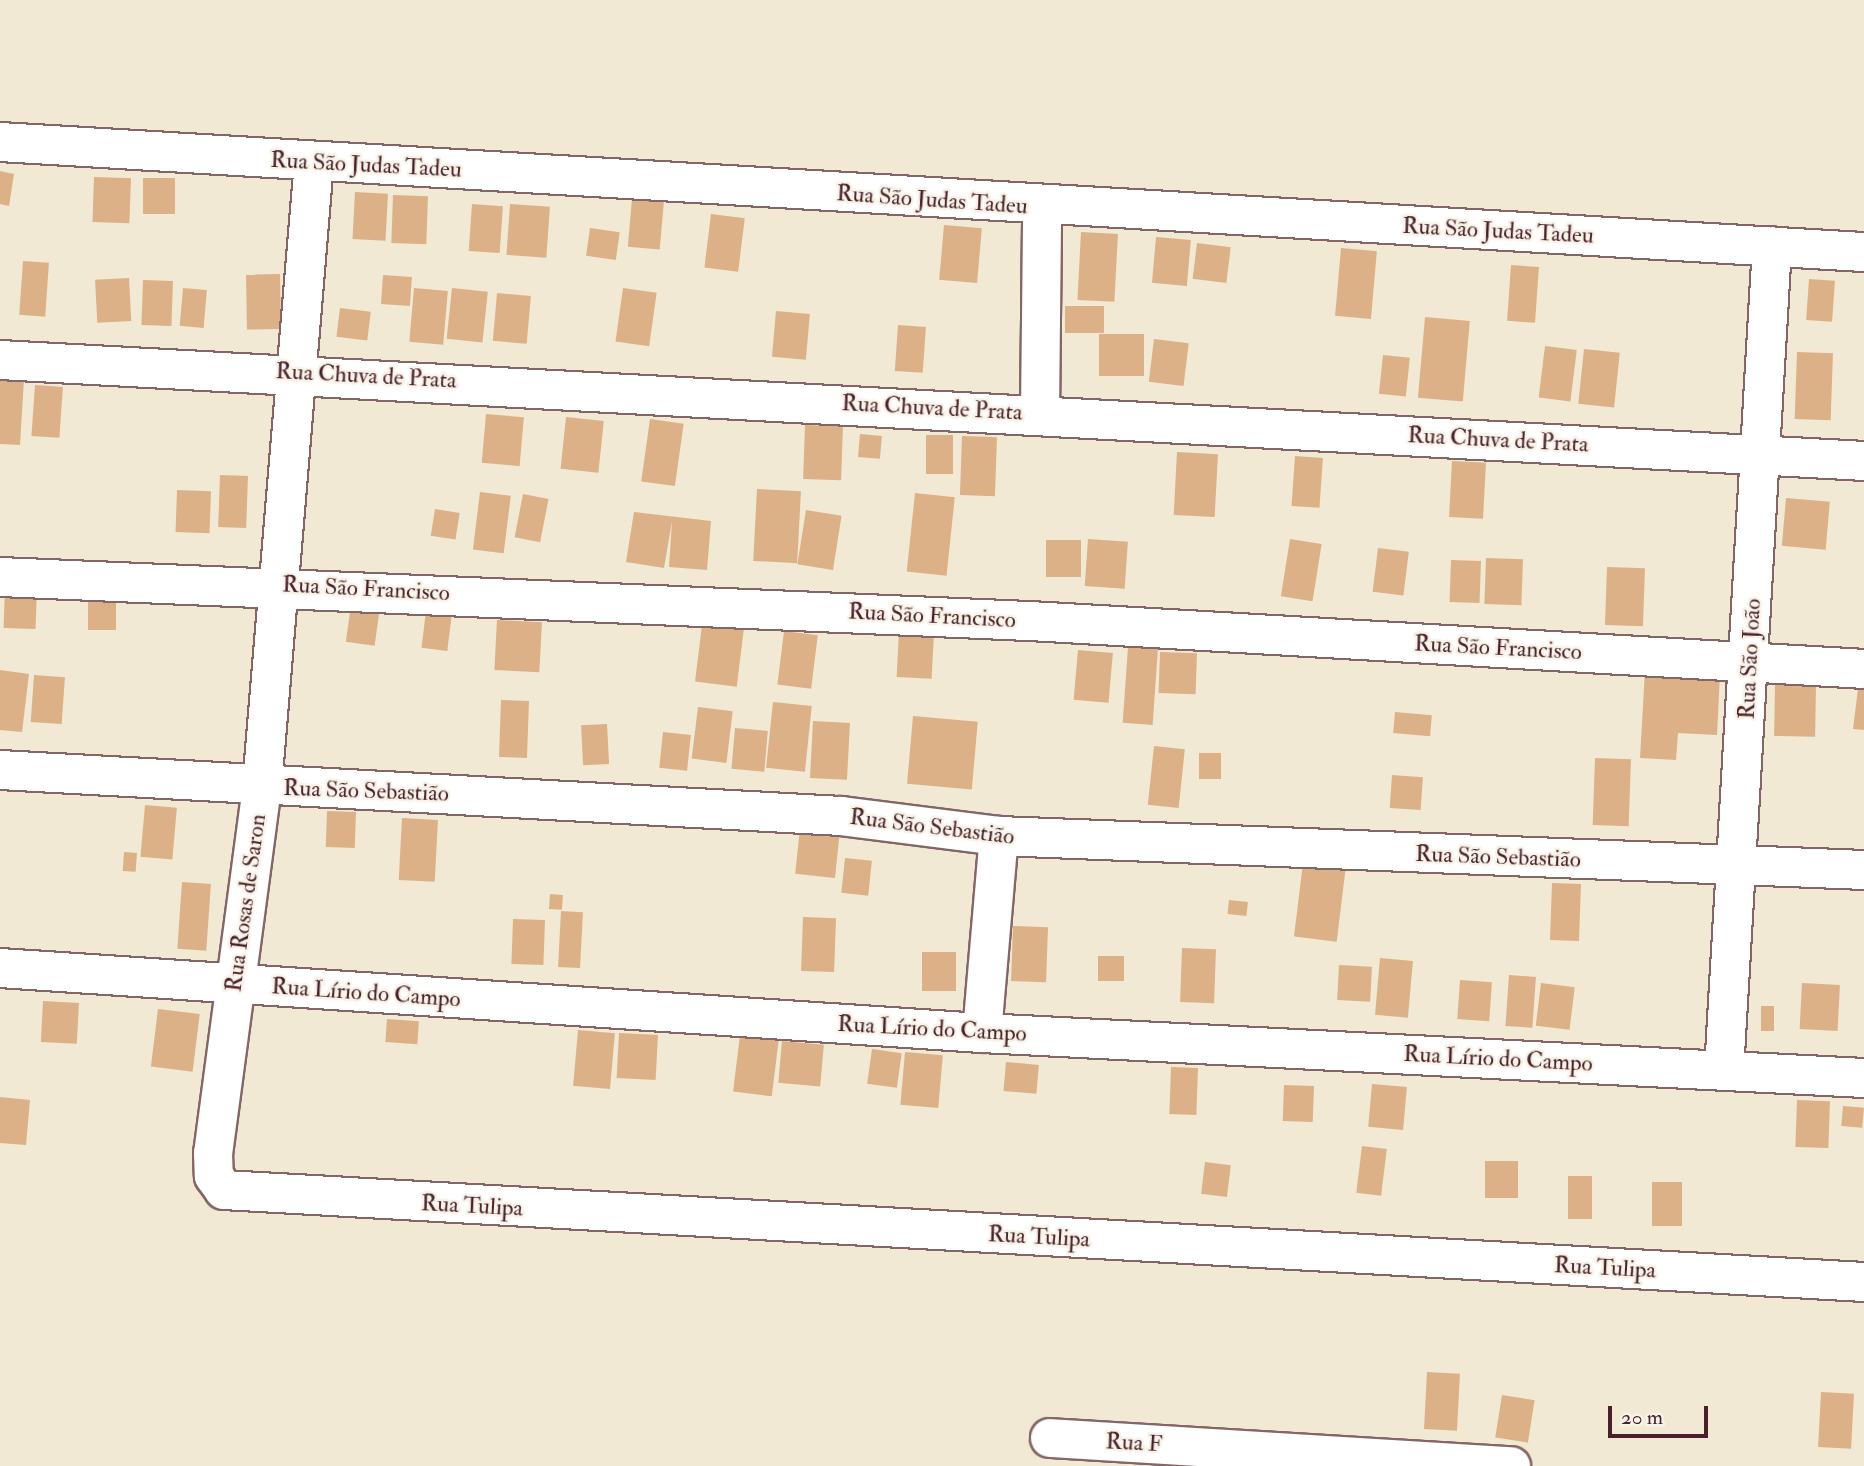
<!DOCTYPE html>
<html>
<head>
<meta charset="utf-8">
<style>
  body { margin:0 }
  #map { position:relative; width:1864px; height:1466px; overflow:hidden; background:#f1e9d3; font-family:"IM FELL Double Pica",serif }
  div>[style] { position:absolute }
  .building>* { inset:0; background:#dcb187; transform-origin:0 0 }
  .roads { filter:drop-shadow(2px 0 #846666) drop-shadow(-2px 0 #846666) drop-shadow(0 2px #846666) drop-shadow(0 -2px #846666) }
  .street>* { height:38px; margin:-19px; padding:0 19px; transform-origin:19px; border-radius:19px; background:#fff }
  span { translate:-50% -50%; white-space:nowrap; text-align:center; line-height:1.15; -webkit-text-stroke:5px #f7f3e8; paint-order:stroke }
  .street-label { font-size:23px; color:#4a1f2b }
  .scale { position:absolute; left:1608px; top:1406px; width:100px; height:32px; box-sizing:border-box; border:4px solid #4a1f2b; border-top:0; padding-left:9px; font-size:21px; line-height:24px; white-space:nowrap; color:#4a1f2b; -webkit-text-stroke:5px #f7f3e8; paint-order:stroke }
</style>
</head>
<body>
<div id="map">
  <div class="building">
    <div style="clip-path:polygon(0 171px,14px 174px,9px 206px,0 204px)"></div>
    <div style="left:94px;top:177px;width:37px;height:45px;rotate:2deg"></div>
    <div style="left:143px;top:178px;width:32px;height:36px"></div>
    <div style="left:355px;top:192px;width:33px;height:47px;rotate:3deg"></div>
    <div style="left:393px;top:195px;width:35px;height:48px;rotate:2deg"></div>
    <div style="left:632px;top:199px;width:32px;height:48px;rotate:5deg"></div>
    <div style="left:472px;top:204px;width:31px;height:47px;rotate:4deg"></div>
    <div style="left:510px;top:204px;width:40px;height:51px;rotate:4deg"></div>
    <div style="left:711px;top:214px;width:34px;height:54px;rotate:7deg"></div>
    <div style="left:944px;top:225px;width:38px;height:55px;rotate:5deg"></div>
    <div style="left:590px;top:228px;width:30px;height:28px;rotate:8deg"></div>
    <div style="left:1081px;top:232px;width:37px;height:68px;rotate:3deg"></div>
    <div style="left:1156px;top:237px;width:35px;height:46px;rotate:5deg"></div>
    <div style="left:1197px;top:243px;width:34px;height:36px;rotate:7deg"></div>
    <div style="left:1341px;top:248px;width:36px;height:68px;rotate:5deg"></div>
    <div style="left:23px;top:261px;width:26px;height:54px;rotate:4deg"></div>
    <div style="left:1511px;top:265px;width:28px;height:56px;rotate:4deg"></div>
    <div style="left:280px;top:274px;width:55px;height:34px;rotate:89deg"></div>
    <div style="left:383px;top:275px;width:29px;height:29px;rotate:4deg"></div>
    <div style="left:129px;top:278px;width:43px;height:34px;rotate:87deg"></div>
    <div style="left:1809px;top:279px;width:26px;height:41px;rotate:4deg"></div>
    <div style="left:143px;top:280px;width:30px;height:45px;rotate:2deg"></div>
    <div style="left:183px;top:288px;width:24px;height:38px;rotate:5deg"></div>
    <div style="left:414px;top:288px;width:34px;height:54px;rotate:5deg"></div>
    <div style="left:452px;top:288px;width:36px;height:51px;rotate:6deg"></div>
    <div style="left:623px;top:288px;width:34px;height:54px;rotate:8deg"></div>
    <div style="left:497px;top:293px;width:34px;height:48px;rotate:5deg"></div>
    <div style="left:1104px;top:306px;width:27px;height:39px;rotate:90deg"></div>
    <div style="left:340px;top:308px;width:31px;height:29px;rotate:7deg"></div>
    <div style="left:776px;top:311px;width:34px;height:46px;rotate:5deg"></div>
    <div style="left:1425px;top:317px;width:45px;height:81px;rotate:5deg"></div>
    <div style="left:898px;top:325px;width:28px;height:46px;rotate:4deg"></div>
    <div style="left:1099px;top:334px;width:45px;height:42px"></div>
    <div style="left:1154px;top:339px;width:35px;height:43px;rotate:7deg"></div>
    <div style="left:1545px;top:346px;width:32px;height:52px;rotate:7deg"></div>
    <div style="left:1584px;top:349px;width:36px;height:55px;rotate:6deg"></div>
    <div style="left:1797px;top:352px;width:36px;height:67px;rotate:2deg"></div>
    <div style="left:1383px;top:355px;width:27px;height:39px;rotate:6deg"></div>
    <div style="clip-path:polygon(0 378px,24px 379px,20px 445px,0 444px)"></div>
    <div style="left:35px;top:385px;width:28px;height:51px;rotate:4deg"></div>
    <div style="left:486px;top:414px;width:38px;height:49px;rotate:5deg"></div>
    <div style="left:566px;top:417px;width:38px;height:52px;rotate:6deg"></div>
    <div style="left:650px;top:419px;width:34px;height:63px;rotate:8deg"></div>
    <div style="left:805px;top:425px;width:38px;height:54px;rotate:2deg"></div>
    <div style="left:860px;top:434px;width:22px;height:23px;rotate:5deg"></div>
    <div style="left:926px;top:435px;width:27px;height:39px"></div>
    <div style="left:962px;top:436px;width:35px;height:59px;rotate:2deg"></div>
    <div style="left:1177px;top:452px;width:41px;height:63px;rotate:3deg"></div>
    <div style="left:1295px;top:456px;width:28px;height:50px;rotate:4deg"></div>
    <div style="left:1452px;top:461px;width:34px;height:56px;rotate:3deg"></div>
    <div style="left:220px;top:475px;width:28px;height:52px;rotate:2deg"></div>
    <div style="left:757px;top:489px;width:44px;height:72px;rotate:3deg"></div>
    <div style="left:177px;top:490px;width:34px;height:42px;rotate:2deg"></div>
    <div style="left:480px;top:492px;width:31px;height:58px;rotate:7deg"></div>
    <div style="left:915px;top:493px;width:40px;height:79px;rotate:6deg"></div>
    <div style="left:523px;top:494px;width:26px;height:44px;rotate:11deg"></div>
    <div style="left:1786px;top:498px;width:44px;height:48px;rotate:5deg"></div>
    <div style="left:435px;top:509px;width:25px;height:27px;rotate:9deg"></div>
    <div style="left:806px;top:510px;width:36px;height:55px;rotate:9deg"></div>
    <div style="clip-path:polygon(634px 512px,711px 521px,707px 570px,669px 567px,672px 521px,664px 568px,626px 562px)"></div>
    <div style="left:1088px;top:539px;width:40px;height:47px;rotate:4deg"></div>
    <div style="left:1290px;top:539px;width:32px;height:58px;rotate:9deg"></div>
    <div style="left:1046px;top:540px;width:35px;height:37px"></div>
    <div style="left:1378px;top:548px;width:31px;height:44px;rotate:7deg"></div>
    <div style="left:1486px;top:558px;width:37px;height:46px;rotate:2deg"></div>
    <div style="left:1451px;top:560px;width:30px;height:42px;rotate:2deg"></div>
    <div style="left:1607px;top:567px;width:38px;height:58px;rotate:2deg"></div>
    <div style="left:5px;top:587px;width:32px;height:41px;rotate:2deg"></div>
    <div style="left:88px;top:600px;width:28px;height:30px"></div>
    <div style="left:351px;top:605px;width:29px;height:37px;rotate:8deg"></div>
    <div style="left:426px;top:611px;width:26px;height:37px;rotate:7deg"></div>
    <div style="left:497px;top:620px;width:45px;height:50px;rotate:3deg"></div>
    <div style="left:702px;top:625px;width:42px;height:57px;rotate:7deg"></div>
    <div style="left:784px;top:631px;width:34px;height:54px;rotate:7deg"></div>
    <div style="left:899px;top:632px;width:35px;height:45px;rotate:3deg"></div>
    <div style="left:1128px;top:647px;width:30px;height:76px;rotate:4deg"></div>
    <div style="left:1078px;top:650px;width:35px;height:50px;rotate:5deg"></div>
    <div style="left:1160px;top:652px;width:37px;height:41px;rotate:2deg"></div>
    <div style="clip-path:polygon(0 670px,29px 674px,22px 732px,0 730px)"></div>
    <div style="clip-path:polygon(1645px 670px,1720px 674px,1717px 735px,1678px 733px,1676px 760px,1640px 758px)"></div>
    <div style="left:34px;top:675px;width:31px;height:47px;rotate:4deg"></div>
    <div style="left:1775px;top:685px;width:41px;height:51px;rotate:1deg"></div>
    <div style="clip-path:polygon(1858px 689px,1864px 690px,1864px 730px,1853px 729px)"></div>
    <div style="left:501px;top:700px;width:28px;height:57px;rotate:2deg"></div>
    <div style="left:773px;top:702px;width:39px;height:66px;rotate:6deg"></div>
    <div style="left:698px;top:707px;width:35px;height:52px;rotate:7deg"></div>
    <div style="left:1395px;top:712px;width:37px;height:21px;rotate:5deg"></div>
    <div style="left:913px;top:716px;width:65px;height:68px;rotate:5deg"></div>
    <div style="left:813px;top:721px;width:37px;height:57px;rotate:3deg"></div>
    <div style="left:607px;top:724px;width:40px;height:26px;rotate:87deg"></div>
    <div style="left:735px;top:728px;width:33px;height:41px;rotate:5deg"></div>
    <div style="left:663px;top:732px;width:28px;height:36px;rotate:6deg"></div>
    <div style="left:1154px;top:746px;width:31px;height:59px;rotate:6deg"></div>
    <div style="left:1199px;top:753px;width:22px;height:26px"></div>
    <div style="left:1595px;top:758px;width:36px;height:67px;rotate:2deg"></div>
    <div style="left:1392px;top:775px;width:31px;height:33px;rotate:4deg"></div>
    <div style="left:145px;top:805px;width:32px;height:52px;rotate:5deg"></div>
    <div style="left:327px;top:811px;width:29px;height:36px;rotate:2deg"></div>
    <div style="left:402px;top:818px;width:36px;height:62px;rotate:3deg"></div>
    <div style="left:800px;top:828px;width:40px;height:46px;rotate:6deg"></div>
    <div style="left:124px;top:852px;width:13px;height:19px;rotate:4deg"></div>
    <div style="left:845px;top:858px;width:27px;height:35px;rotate:6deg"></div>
    <div style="left:1303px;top:863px;width:43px;height:74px;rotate:7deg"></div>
    <div style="left:182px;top:882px;width:29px;height:67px;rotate:4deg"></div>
    <div style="left:1552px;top:883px;width:29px;height:57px;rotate:2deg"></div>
    <div style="left:550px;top:894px;width:13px;height:15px;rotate:4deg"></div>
    <div style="left:1229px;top:900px;width:19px;height:14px;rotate:6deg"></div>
    <div style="left:561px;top:911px;width:22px;height:56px;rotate:3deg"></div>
    <div style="left:803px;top:917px;width:33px;height:54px;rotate:2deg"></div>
    <div style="left:513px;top:919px;width:32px;height:45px;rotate:2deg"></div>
    <div style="left:1013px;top:926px;width:35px;height:55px;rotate:2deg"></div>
    <div style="left:1182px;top:948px;width:34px;height:54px;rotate:2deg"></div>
    <div style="left:922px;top:952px;width:34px;height:39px"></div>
    <div style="left:1098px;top:956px;width:26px;height:25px"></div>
    <div style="left:1380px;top:958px;width:33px;height:57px;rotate:5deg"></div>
    <div style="left:1339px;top:965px;width:33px;height:35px;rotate:3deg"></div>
    <div style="left:1509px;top:975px;width:27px;height:51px;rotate:4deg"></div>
    <div style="left:1460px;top:980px;width:32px;height:39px;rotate:4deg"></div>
    <div style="left:1541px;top:983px;width:34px;height:43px;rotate:7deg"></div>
    <div style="left:1802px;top:983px;width:38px;height:46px;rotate:3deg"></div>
    <div style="left:43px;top:1001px;width:36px;height:41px;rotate:3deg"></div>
    <div style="left:1761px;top:1006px;width:13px;height:25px"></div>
    <div style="left:158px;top:1009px;width:42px;height:58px;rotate:7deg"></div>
    <div style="left:387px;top:1019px;width:32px;height:23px;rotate:4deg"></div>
    <div style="left:578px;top:1030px;width:37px;height:56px;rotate:5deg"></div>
    <div style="left:619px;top:1033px;width:39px;height:45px;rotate:3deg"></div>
    <div style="left:740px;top:1035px;width:39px;height:57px;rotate:7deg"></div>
    <div style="left:782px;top:1041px;width:42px;height:42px;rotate:5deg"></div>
    <div style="left:872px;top:1049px;width:30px;height:35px;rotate:8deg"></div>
    <div style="left:905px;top:1052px;width:38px;height:53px;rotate:5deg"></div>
    <div style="left:1006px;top:1062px;width:33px;height:29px;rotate:5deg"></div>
    <div style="left:1171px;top:1067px;width:27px;height:47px;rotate:2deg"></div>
    <div style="left:1372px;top:1084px;width:35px;height:43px;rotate:5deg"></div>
    <div style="left:1284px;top:1085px;width:30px;height:36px;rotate:2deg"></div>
    <div style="clip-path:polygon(0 1097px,30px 1100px,26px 1145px,0 1143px)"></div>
    <div style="left:1797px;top:1100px;width:33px;height:47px;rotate:2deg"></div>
    <div style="left:1843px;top:1106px;width:21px;height:20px;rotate:5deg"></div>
    <div style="left:1362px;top:1146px;width:25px;height:47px;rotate:7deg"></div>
    <div style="left:1485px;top:1161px;width:33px;height:37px"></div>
    <div style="left:1205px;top:1162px;width:26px;height:32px;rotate:7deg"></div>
    <div style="left:1568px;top:1176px;width:24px;height:43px"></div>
    <div style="left:1652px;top:1182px;width:30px;height:44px"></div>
    <div style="left:1427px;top:1372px;width:33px;height:57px;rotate:3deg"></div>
    <div style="left:1821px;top:1392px;width:33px;height:55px;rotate:3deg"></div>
    <div style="left:1502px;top:1395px;width:33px;height:43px;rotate:9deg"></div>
  </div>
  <div class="roads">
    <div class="street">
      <div style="left:0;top:142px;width:1867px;rotate:3.38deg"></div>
      <div style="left:314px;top:162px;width:627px;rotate:94.76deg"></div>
      <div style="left:262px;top:787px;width:369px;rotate:97.6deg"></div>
      <div style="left:213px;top:1153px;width:23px;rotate:88deg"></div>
      <div style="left:214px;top:1176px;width:17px;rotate:54deg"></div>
      <div style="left:224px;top:1190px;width:1643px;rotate:3.21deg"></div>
      <div style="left:0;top:360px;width:1867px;rotate:3.1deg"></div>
      <div style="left:1040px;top:414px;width:208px;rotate:-89.4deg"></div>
      <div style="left:0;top:577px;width:1031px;rotate:2.45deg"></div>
      <div style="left:1030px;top:621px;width:835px;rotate:3.29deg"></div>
      <div style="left:0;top:770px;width:842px;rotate:3.13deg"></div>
      <div style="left:841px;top:816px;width:159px;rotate:7.2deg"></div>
      <div style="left:999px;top:836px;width:866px;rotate:2.25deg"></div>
      <div style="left:0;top:968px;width:984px;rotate:3.79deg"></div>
      <div style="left:982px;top:1033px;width:883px;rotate:2.92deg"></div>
      <div style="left:982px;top:1033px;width:198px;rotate:-85.1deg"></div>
      <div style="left:1724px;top:1071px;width:826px;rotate:-86.67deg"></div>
      <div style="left:1050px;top:1438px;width:462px;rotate:3.5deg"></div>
    </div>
  </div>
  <div class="street-label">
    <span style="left:366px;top:165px;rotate:3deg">Rua São Judas Tadeu</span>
    <span style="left:932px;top:200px;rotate:4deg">Rua São Judas Tadeu</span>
    <span style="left:1498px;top:231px;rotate:3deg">Rua São Judas Tadeu</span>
    <span style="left:366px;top:376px;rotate:3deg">Rua Chuva de Prata</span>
    <span style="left:932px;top:408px;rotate:3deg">Rua Chuva de Prata</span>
    <span style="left:1498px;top:440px;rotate:3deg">Rua Chuva de Prata</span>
    <span style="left:366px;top:589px;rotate:3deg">Rua São Francisco</span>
    <span style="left:932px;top:616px;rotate:3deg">Rua São Francisco</span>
    <span style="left:1498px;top:648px;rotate:3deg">Rua São Francisco</span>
    <span style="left:1750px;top:659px;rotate:-87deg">Rua São João</span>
    <span style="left:366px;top:791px;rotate:2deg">Rua São Sebastião</span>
    <span style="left:932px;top:827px;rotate:7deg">Rua São Sebastião</span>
    <span style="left:1498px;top:857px;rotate:2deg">Rua São Sebastião</span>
    <span style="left:246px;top:903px;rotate:-82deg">Rua Rosas de Saron</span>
    <span style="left:366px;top:993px;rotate:4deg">Rua Lírio do Campo</span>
    <span style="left:932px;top:1029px;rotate:3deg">Rua Lírio do Campo</span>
    <span style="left:1498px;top:1059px;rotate:3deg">Rua Lírio do Campo</span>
    <span style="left:472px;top:1206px;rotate:3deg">Rua Tulipa</span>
    <span style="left:1039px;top:1237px;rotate:3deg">Rua Tulipa</span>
    <span style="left:1605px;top:1268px;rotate:3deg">Rua Tulipa</span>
    <span style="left:1134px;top:1443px;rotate:3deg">Rua F</span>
  </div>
  <div class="scale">20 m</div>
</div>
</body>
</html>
